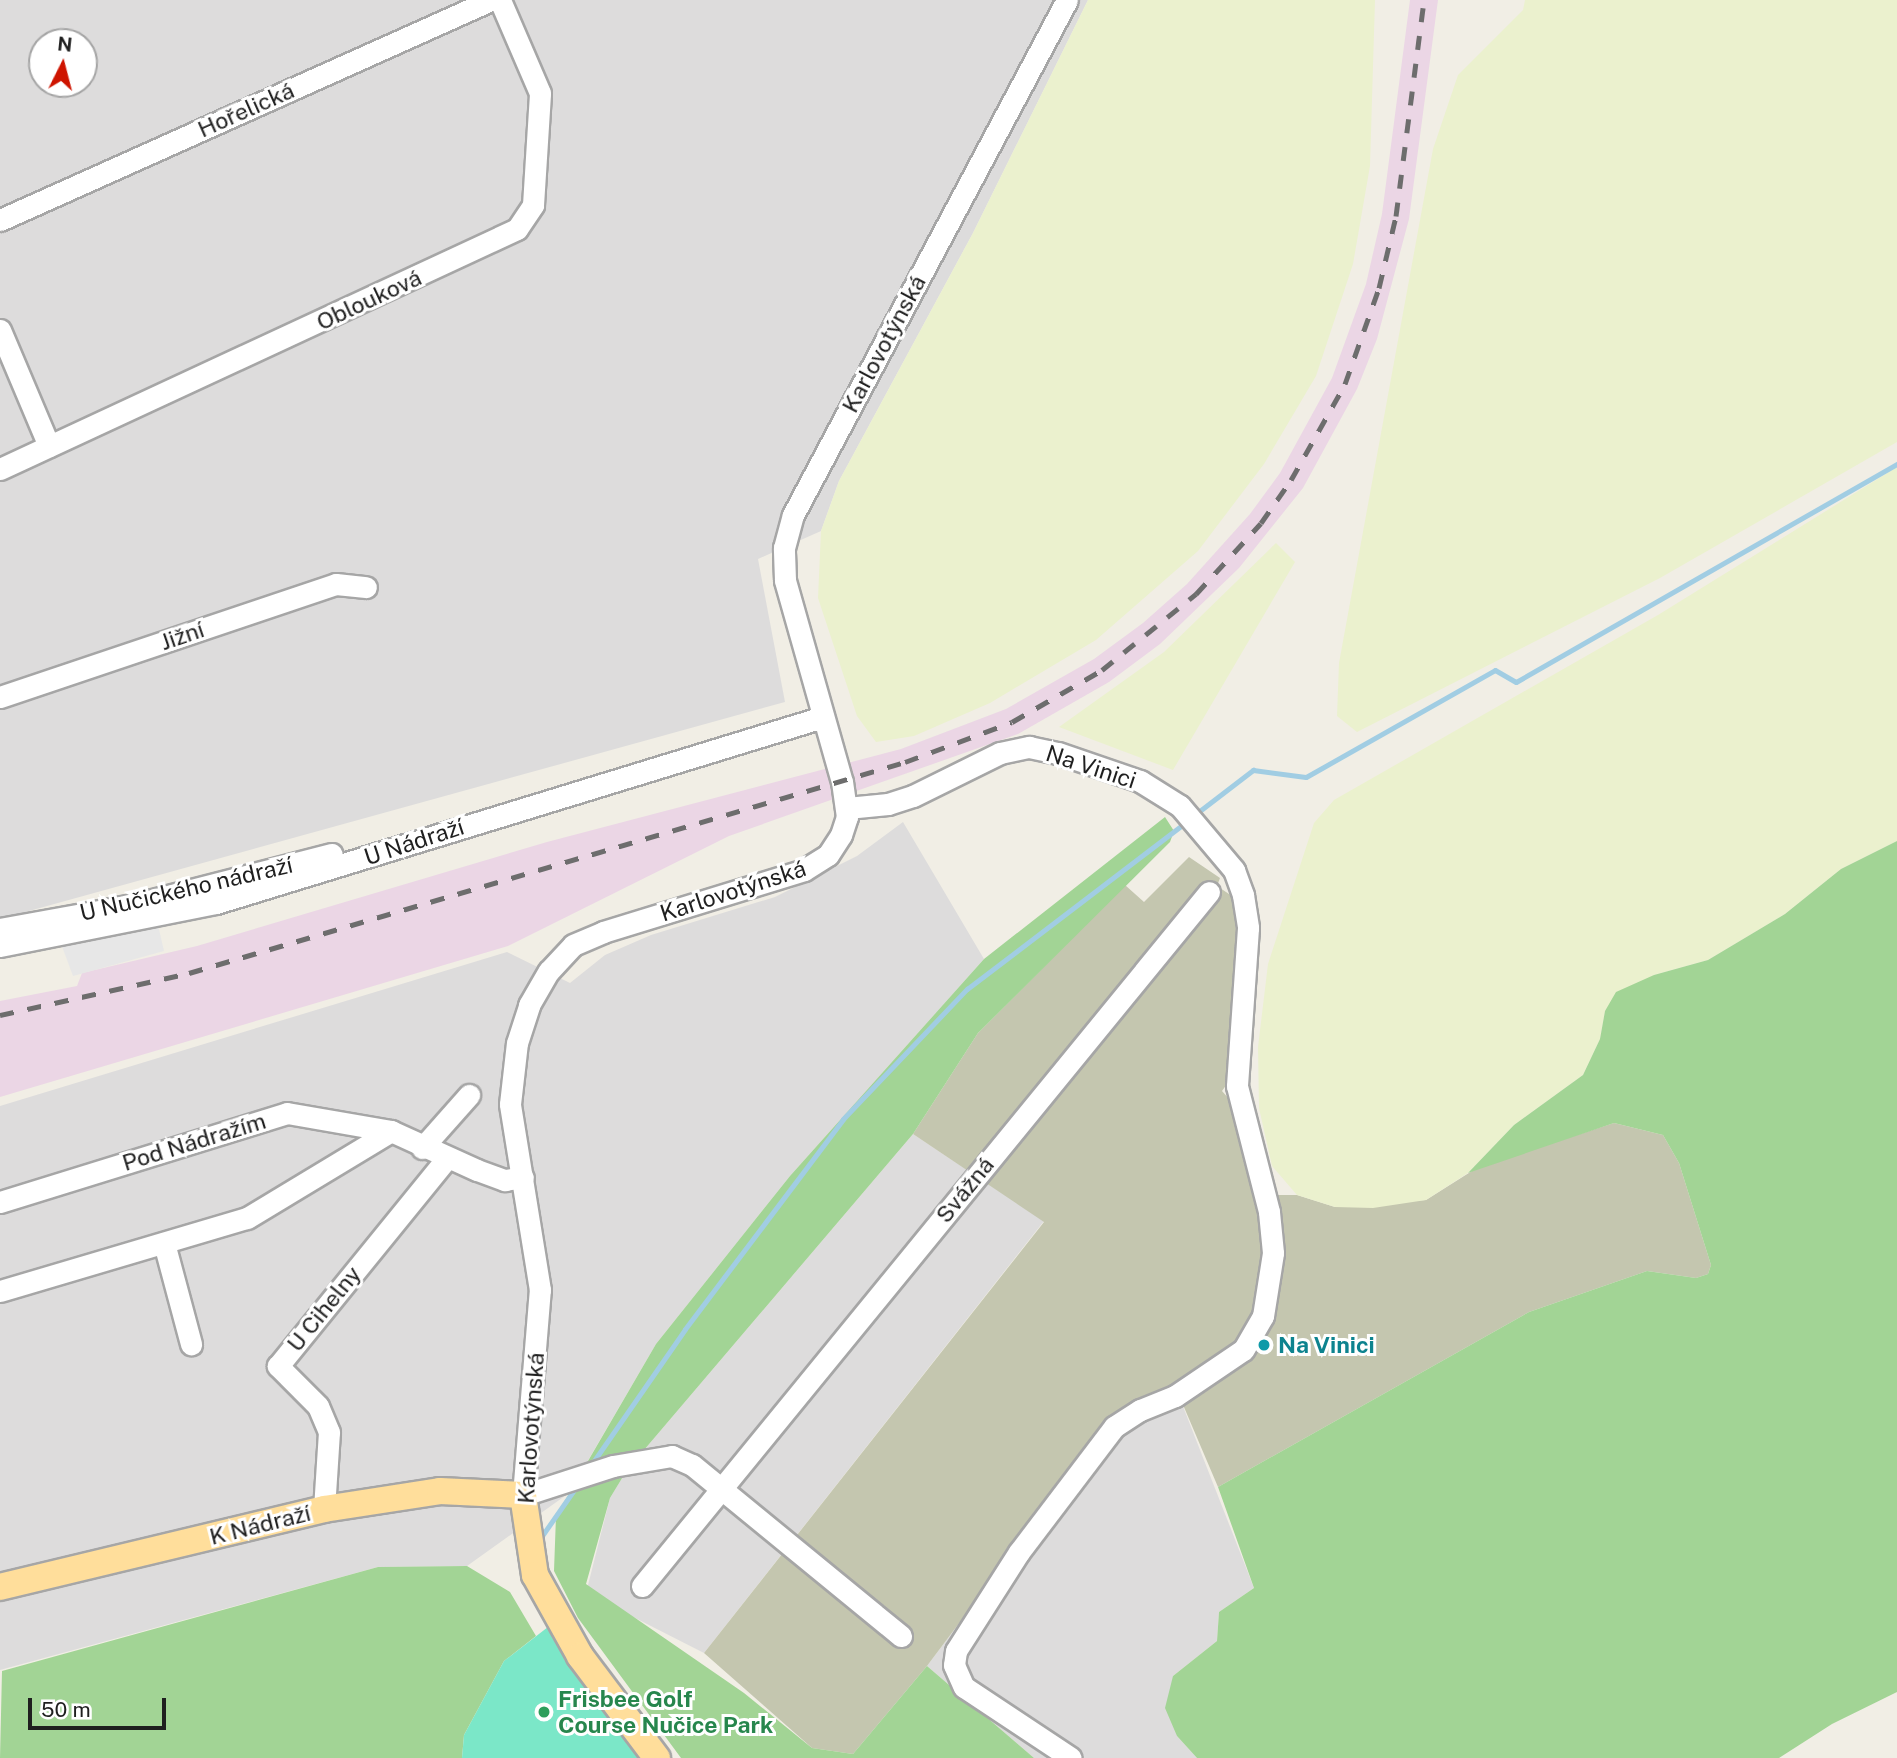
<!DOCTYPE html>
<html>
<head>
<meta charset="utf-8">
<style>
  body { margin:0 }
  #map { position:relative; width:1897px; height:1758px; overflow:hidden; background:#f1eee5; font-family:"Public Sans",sans-serif }
  div>[style] { position:absolute }
  .residential>* { inset:0; background:#dddcdc }
  .industrial>* { inset:0; background:#ebd6e5 }
  .construction>* { inset:0; background:#c4c6af }
  .farmland>* { inset:0; background:#ebf1ce }
  .forest>* { inset:0; background:#a2d495 }
  .pitch>* { inset:0; background:#7be7c8 }
  .parking>* { inset:0; background:#e7e7e7 }
  .stream>* { height:5px; margin:-2.5px; padding:0 2.5px; transform-origin:2.5px; border-radius:2.5px; background:#a1cde3 }
  .roads { filter:drop-shadow(2px 0 #a6a6a6) drop-shadow(-2px 0 #a6a6a6) drop-shadow(0 2px #a6a6a6) drop-shadow(0 -2px #a6a6a6) }
  .minor>* { height:21px; margin:-10.5px; padding:0 10.5px; transform-origin:10.5px; border-radius:10.5px; background:#fff }
  .major>* { height:26px; margin:-13px; padding:0 13px; transform-origin:13px; border-radius:13px; background:#ffde9b }
  .rail>* { height:5px; margin-top:-2.5px; transform-origin:0; background:repeating-linear-gradient(90deg,#6d6d6d 0 14px,transparent 0 28px) }
  .dots>* { width:19px; height:19px; translate:-50% -50%; box-sizing:border-box; border:4px solid #fff; border-radius:50% }
  span { translate:-50% -50%; white-space:nowrap; text-align:center; line-height:1.15; -webkit-text-stroke:6px #fff; paint-order:stroke }
  .street-label { font-size:23px; color:#1f1f1f }
  .culture-label { font-size:23px; color:#0d838f; font-weight:700 }
  .left { translate:0 -50%; text-align:left }
  .leisure-label { font-size:23px; color:#27864d; font-weight:700 }
  .north { position:absolute; left:28px; top:28px; width:70px; height:70px; box-sizing:border-box; background:#fff; border:2px solid #a5a5a5; border-radius:50%; rotate:6deg; font-size:19px; font-weight:700; line-height:28px; text-align:center; color:#1f1f1f }
  .north::after { content:''; display:block; margin:auto; width:24px; height:32px; background:#ce1400; clip-path:polygon(50% 0,100% 100%,50% 72%,0 100%) }
  .scale { position:absolute; left:28px; top:1698px; width:138px; height:32px; box-sizing:border-box; border:4px solid #1f1f1f; border-top:0; padding-left:9px; font-size:21px; line-height:24px; white-space:nowrap; color:#1f1f1f; -webkit-text-stroke:5px #fff; paint-order:stroke }
</style>
</head>
<body>
<div id="map">
  <div class="residential">
    <div style="clip-path:polygon(evenodd,0 0,1088px 0,973px 233px,839px 481px,821px 531px,758px 559px,785px 702px,0 919px,0 0,42px 42px,84px 42px,84px 84px,42px 84px,42px 42px)"></div>
    <div style="clip-path:polygon(903px 822px,984px 959px,790px 1176px,656px 1344px,569px 1493px,467px 1566px,378px 1567px,0 1670px,0 1106px,507px 952px,570px 983px,605px 955px,651px 935px,775px 897px,857px 856px)"></div>
    <div style="clip-path:polygon(913px 1134px,1044px 1221px,704px 1653px,586px 1593px,610px 1498px,627px 1470px)"></div>
    <div style="clip-path:polygon(1175px 1386px,1254px 1588px,1219px 1612px,1217px 1641px,1173px 1676px,1177px 1736px,1197px 1758px,1034px 1758px,927px 1666px,1106px 1427px)"></div>
  </div>
  <div class="industrial">
    <div style="clip-path:polygon(1410px 0,1438px 0,1409px 219px,1377px 339px,1357px 389px,1303px 488px,1239px 568px,1160px 644px,1109px 682px,1018px 734px,729px 836px,508px 946px,0 1097px,0 1001px,77px 986px,82px 973px,197px 946px,547px 842px,901px 749px,1006px 709px,1094px 659px,1143px 623px,1187px 584px,1250px 514px,1280px 473px,1332px 378px,1366px 284px,1382px 214px)"></div>
  </div>
  <div class="construction">
    <div style="clip-path:polygon(1189px 857px,1220px 878px,1217px 886px,1238px 900px,1242px 934px,1232px 1077px,1222px 1091px,1238px 1109px,1254px 1195px,1297px 1195px,1335px 1207px,1426px 1200px,1480px 1166px,1614px 1123px,1663px 1135px,1679px 1163px,1711px 1265px,1708px 1274px,1696px 1278px,1647px 1271px,1529px 1312px,1218px 1487px,1175px 1386px,1106px 1427px,927px 1666px,853px 1754px,812px 1748px,704px 1653px,1044px 1222px,913px 1134px,978px 1033px,1125px 885px,1144px 902px)"></div>
  </div>
  <div class="farmland">
    <div style="clip-path:polygon(1088px 0,1375px 0,1370px 166px,1353px 264px,1316px 376px,1264px 464px,1198px 551px,1096px 640px,990px 703px,914px 736px,876px 742px,857px 716px,818px 598px,821px 531px,839px 481px,973px 233px)"></div>
    <div style="clip-path:polygon(1525px 0,1897px 0,1897px 442px,1660px 578px,1357px 732px,1337px 716px,1339px 663px,1433px 149px,1458px 75px,1523px 10px)"></div>
    <div style="clip-path:polygon(1897px 467px,1897px 841px,1841px 869px,1785px 914px,1708px 960px,1654px 975px,1605px 1011px,1600px 1039px,1583px 1075px,1514px 1125px,1468px 1173px,1426px 1200px,1373px 1208px,1335px 1207px,1297px 1195px,1272px 1166px,1259px 1108px,1258px 1047px,1268px 964px,1314px 823px,1334px 800px,1658px 615px)"></div>
    <div style="clip-path:polygon(1276px 543px,1295px 562px,1173px 770px,1059px 727px,1164px 652px)"></div>
  </div>
  <div class="forest">
    <div style="clip-path:polygon(1165px 817px,1174px 831px,1170px 842px,978px 1033px,913px 1134px,627px 1470px,610px 1498px,586px 1584px,744px 1693px,812px 1748px,853px 1754px,927px 1666px,1034px 1758px,681px 1758px,578px 1618px,554px 1571px,556px 1516px,656px 1344px,790px 1176px,984px 959px)"></div>
    <div style="clip-path:polygon(1897px 841px,1897px 1692px,1832px 1724px,1779px 1758px,1197px 1758px,1177px 1736px,1165px 1708px,1173px 1676px,1217px 1641px,1219px 1612px,1254px 1588px,1218px 1487px,1529px 1312px,1647px 1271px,1696px 1278px,1708px 1274px,1711px 1265px,1679px 1163px,1663px 1135px,1614px 1123px,1468px 1173px,1514px 1125px,1583px 1075px,1600px 1039px,1605px 1011px,1616px 992px,1654px 975px,1708px 960px,1785px 914px,1841px 869px)"></div>
    <div style="clip-path:polygon(467px 1566px,510px 1592px,536px 1636px,504px 1661px,464px 1735px,462px 1758px,0 1758px,2px 1671px,378px 1567px)"></div>
  </div>
  <div class="pitch">
    <div style="clip-path:polygon(548px 1627px,645px 1758px,462px 1758px,464px 1735px,504px 1661px)"></div>
  </div>
  <div class="parking">
    <div style="clip-path:polygon(158px 925px,164px 951px,73px 976px,60px 941px)"></div>
  </div>
  <div class="stream">
    <div style="left:1193px;top:816px;width:76px;rotate:-37.5deg"></div>
    <div style="left:1253px;top:770px;width:53px;rotate:7.5deg"></div>
    <div style="left:1306px;top:777px;width:217px;rotate:-29.5deg"></div>
    <div style="left:1495px;top:670px;width:24px;rotate:30deg"></div>
    <div style="left:1516px;top:682px;width:439px;rotate:-29.8deg"></div>
    <div style="left:591px;top:1465px;width:165px;rotate:-55.3deg"></div>
    <div style="left:685px;top:1329px;width:263px;rotate:-53deg"></div>
    <div style="left:843px;top:1119px;width:180px;rotate:-46.4deg"></div>
    <div style="left:967px;top:989px;width:275px;rotate:-37.3deg"></div>
    <div style="left:539px;top:1540px;width:68px;rotate:-55.1deg"></div>
  </div>
  <div class="roads">
    <div class="minor">
      <div style="left:0;top:220px;width:538px;rotate:-24.14deg"></div>
      <div style="left:0;top:330px;width:126px;rotate:67.1deg"></div>
      <div style="left:0;top:469px;width:570px;rotate:-24.9deg"></div>
      <div style="left:517px;top:229px;width:29px;rotate:-56deg"></div>
      <div style="left:533px;top:205px;width:112px;rotate:-86.4deg"></div>
      <div style="left:540px;top:93px;width:101px;rotate:-113.3deg"></div>
      <div style="left:0;top:697px;width:354px;rotate:-18.6deg"></div>
      <div style="left:336px;top:584px;width:30px;rotate:6deg"></div>
      <div style="left:847px;top:808px;width:41px;rotate:-5.6deg"></div>
      <div style="left:888px;top:804px;width:26px;rotate:-18deg"></div>
      <div style="left:913px;top:796px;width:97px;rotate:-26.3deg"></div>
      <div style="left:1000px;top:753px;width:30px;rotate:-12deg"></div>
      <div style="left:1029px;top:747px;width:30px;rotate:12deg"></div>
      <div style="left:1058px;top:753px;width:87px;rotate:18.9deg"></div>
      <div style="left:1140px;top:781px;width:47px;rotate:32deg"></div>
      <div style="left:1180px;top:806px;width:84px;rotate:49.8deg"></div>
      <div style="left:1234px;top:870px;width:27px;rotate:70deg"></div>
      <div style="left:1243px;top:895px;width:33px;rotate:81deg"></div>
      <div style="left:1248px;top:928px;width:158px;rotate:94deg"></div>
      <div style="left:1237px;top:1086px;width:130px;rotate:75.7deg"></div>
      <div style="left:1269px;top:1212px;width:41px;rotate:84.4deg"></div>
      <div style="left:1273px;top:1253px;width:64px;rotate:99deg"></div>
      <div style="left:1263px;top:1316px;width:39px;rotate:120deg"></div>
      <div style="left:1243px;top:1350px;width:82px;rotate:145.9deg"></div>
      <div style="left:1175px;top:1396px;width:38px;rotate:158deg"></div>
      <div style="left:1140px;top:1410px;width:31px;rotate:147deg"></div>
      <div style="left:1114px;top:1427px;width:157px;rotate:127.2deg"></div>
      <div style="left:1019px;top:1552px;width:117px;rotate:122.5deg"></div>
      <div style="left:956px;top:1651px;width:14px;rotate:98deg"></div>
      <div style="left:954px;top:1665px;width:24px;rotate:66deg"></div>
      <div style="left:964px;top:1687px;width:128px;rotate:33.6deg"></div>
      <div style="left:0;top:929px;width:139px;rotate:-10.3deg"></div>
      <div style="left:137px;top:904px;width:201px;rotate:-14.4deg"></div>
      <div style="left:0;top:946px;width:220px;rotate:-11.3deg"></div>
      <div style="left:216px;top:903px;width:635px;rotate:-17.04deg"></div>
      <div style="left:422px;top:1148px;width:71px;rotate:-48.4deg"></div>
      <div style="left:0;top:1202px;width:300px;rotate:-17.2deg"></div>
      <div style="left:287px;top:1113px;width:106px;rotate:9.8deg"></div>
      <div style="left:391px;top:1131px;width:94px;rotate:24.4deg"></div>
      <div style="left:477px;top:1170px;width:30px;rotate:20deg"></div>
      <div style="left:505px;top:1180px;width:18px;rotate:-9deg"></div>
      <div style="left:164px;top:1243px;width:105px;rotate:75deg"></div>
      <div style="left:0;top:1291px;width:258px;rotate:-16.5deg"></div>
      <div style="left:247px;top:1218px;width:168px;rotate:-31.1deg"></div>
      <div style="left:324px;top:1509px;width:77px;rotate:-86.3deg"></div>
      <div style="left:329px;top:1432px;width:28px;rotate:-113deg"></div>
      <div style="left:318px;top:1406px;width:57px;rotate:-135deg"></div>
      <div style="left:278px;top:1366px;width:267px;rotate:-50.9deg"></div>
      <div style="left:642px;top:1586px;width:896px;rotate:-50.75deg"></div>
      <div style="left:901px;top:1636px;width:270px;rotate:-140.7deg"></div>
      <div style="left:692px;top:1465px;width:22px;rotate:-156deg"></div>
      <div style="left:672px;top:1456px;width:60px;rotate:170.4deg"></div>
      <div style="left:613px;top:1466px;width:95px;rotate:162.1deg"></div>
      <div style="left:523px;top:1495px;width:206px;rotate:-85.3deg"></div>
      <div style="left:540px;top:1290px;width:188px;rotate:-99.2deg"></div>
      <div style="left:510px;top:1104px;width:61px;rotate:-83.5deg"></div>
      <div style="left:517px;top:1043px;width:40px;rotate:-72deg"></div>
      <div style="left:529px;top:1005px;width:39px;rotate:-60deg"></div>
      <div style="left:549px;top:971px;width:35px;rotate:-47deg"></div>
      <div style="left:573px;top:945px;width:33px;rotate:-23deg"></div>
      <div style="left:603px;top:932px;width:210px;rotate:-17.1deg"></div>
      <div style="left:804px;top:870px;width:28px;rotate:-32deg"></div>
      <div style="left:828px;top:855px;width:24px;rotate:-57deg"></div>
      <div style="left:841px;top:835px;width:19px;rotate:-72deg"></div>
      <div style="left:847px;top:817px;width:35px;rotate:-98deg"></div>
      <div style="left:842px;top:782px;width:210px;rotate:-105.8deg"></div>
      <div style="left:785px;top:580px;width:32px;rotate:-92deg"></div>
      <div style="left:784px;top:548px;width:34px;rotate:-75deg"></div>
      <div style="left:793px;top:515px;width:583px;rotate:-61.99deg"></div>
    </div>
    <div class="major">
      <div style="left:0;top:1587px;width:333px;rotate:-13.5deg"></div>
      <div style="left:324px;top:1509px;width:117px;rotate:-8.8deg"></div>
      <div style="left:440px;top:1491px;width:83px;rotate:2.8deg"></div>
      <div style="left:523px;top:1495px;width:81px;rotate:81.5deg"></div>
      <div style="left:535px;top:1575px;width:93px;rotate:60.9deg"></div>
      <div style="left:580px;top:1656px;width:128px;rotate:53deg"></div>
    </div>
  </div>
  <div class="rail">
    <div style="left:0;top:1015px;width:194px;rotate:-12.5deg"></div>
    <div style="left:189px;top:973px;width:746px;rotate:-16.42deg"></div>
    <div style="left:905px;top:762px;width:114px;rotate:-20.5deg"></div>
    <div style="left:1012px;top:722px;width:104px;rotate:-30deg"></div>
    <div style="left:1102px;top:670px;width:121px;rotate:-39deg"></div>
    <div style="left:1196px;top:594px;width:96px;rotate:-47.5deg"></div>
    <div style="left:1261px;top:523px;width:52px;rotate:-55.1deg"></div>
    <div style="left:1291px;top:480px;width:110px;rotate:-60.6deg"></div>
    <div style="left:1345px;top:384px;width:102px;rotate:-70.5deg"></div>
    <div style="left:1379px;top:288px;width:74px;rotate:-76.7deg"></div>
    <div style="left:1396px;top:216px;width:218px;rotate:-82.6deg"></div>
  </div>
  <div class="dots">
    <div style="left:1264px;top:1345px;background:#0f9aa8"></div>
    <div style="left:544px;top:1712px;background:#2e9e5b"></div>
  </div>
  <div class="street-label">
    <span style="left:246px;top:110px;rotate:-24deg">Hořelická</span>
    <span style="left:369px;top:300px;rotate:-25deg">Oblouková</span>
    <span style="left:884px;top:344px;rotate:-62deg">Karlovotýnská</span>
    <span style="left:182px;top:636px;rotate:-19deg">Jižní</span>
    <span style="left:1091px;top:767px;rotate:18deg">Na Vinici</span>
    <span style="left:414px;top:842px;rotate:-18deg">U Nádraží</span>
    <span style="left:186px;top:889px;rotate:-13deg">U Nučického nádraží</span>
    <span style="left:733px;top:891px;rotate:-18deg">Karlovotýnská</span>
    <span style="left:194px;top:1142px;rotate:-17deg">Pod Nádražím</span>
    <span style="left:965px;top:1190px;rotate:-51deg">Svážná</span>
    <span style="left:324px;top:1309px;rotate:-51deg">U Cihelny</span>
    <span style="left:531px;top:1428px;rotate:-86deg">Karlovotýnská</span>
    <span style="left:260px;top:1525px;rotate:-14deg">K Nádraží</span>
  </div>
  <div class="culture-label">
    <span class="left" style="left:1278px;top:1345px">Na Vinici</span>
  </div>
  <div class="leisure-label">
    <span class="left" style="left:558px;top:1712px">Frisbee Golf<br>Course Nučice Park</span>
  </div>
  <div class="north">N</div>
  <div class="scale">50 m</div>
</div>
</body>
</html>
